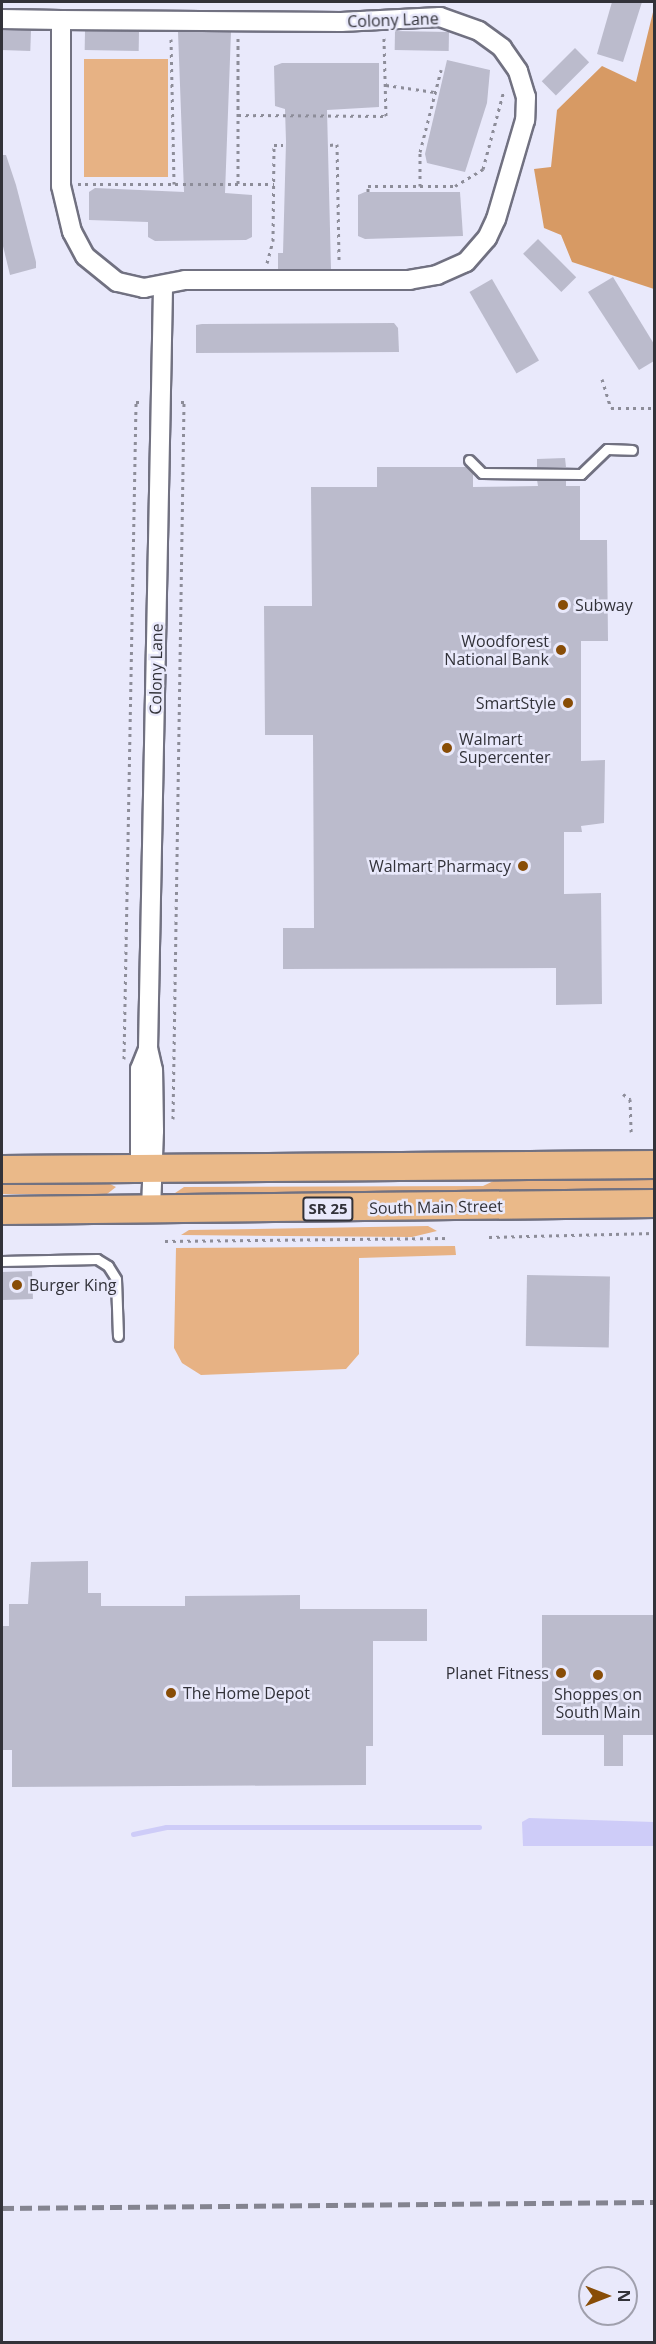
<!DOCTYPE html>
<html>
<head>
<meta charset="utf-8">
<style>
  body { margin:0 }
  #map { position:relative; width:656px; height:2344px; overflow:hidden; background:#e9e9fb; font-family:"Open Sans",sans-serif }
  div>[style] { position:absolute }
  .green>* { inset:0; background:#e7b284; transform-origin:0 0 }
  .forest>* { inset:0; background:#d79a64 }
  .water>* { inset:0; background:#ceccf8 }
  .stream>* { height:5px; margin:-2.5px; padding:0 2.5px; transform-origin:2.5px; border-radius:2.5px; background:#ceccf8 }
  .building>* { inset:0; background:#bbc; transform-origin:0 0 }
  .path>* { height:3px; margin-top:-1.5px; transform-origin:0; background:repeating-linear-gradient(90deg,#8d8d99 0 3px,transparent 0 7.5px) }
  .roads { filter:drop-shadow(2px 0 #717181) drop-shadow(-2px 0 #717181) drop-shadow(0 2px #717181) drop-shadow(0 -2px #717181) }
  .lane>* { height:9px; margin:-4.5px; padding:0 4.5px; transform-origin:4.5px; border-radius:4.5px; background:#fff }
  .street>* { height:18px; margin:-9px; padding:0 9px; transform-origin:9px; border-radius:9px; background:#fff }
  .primary>* { height:27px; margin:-13.5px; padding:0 13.5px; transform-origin:13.5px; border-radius:13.5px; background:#eab989 }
  .rail>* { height:4.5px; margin-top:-2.25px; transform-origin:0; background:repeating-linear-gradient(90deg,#848490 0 12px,transparent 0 18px) }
  .dots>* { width:16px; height:16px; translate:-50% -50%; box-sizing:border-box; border:3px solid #e9e9fb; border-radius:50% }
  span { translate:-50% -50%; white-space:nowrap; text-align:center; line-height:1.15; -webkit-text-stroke:5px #e9e9fb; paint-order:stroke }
  .shield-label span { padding:2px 4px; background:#e9e9fb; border:2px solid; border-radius:4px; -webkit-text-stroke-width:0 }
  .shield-label { font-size:15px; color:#323239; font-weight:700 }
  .street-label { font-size:16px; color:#323239 }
  .poi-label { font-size:16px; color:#323239 }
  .left { translate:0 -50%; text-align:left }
  .right { translate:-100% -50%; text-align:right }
  .frame { position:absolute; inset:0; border:3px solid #323239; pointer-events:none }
  .north { position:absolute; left:578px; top:2266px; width:60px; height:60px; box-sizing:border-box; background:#e9e9fb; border:2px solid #a0a0ad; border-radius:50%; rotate:90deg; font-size:16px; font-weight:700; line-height:24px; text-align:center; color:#323239 }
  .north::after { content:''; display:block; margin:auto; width:21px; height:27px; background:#884d07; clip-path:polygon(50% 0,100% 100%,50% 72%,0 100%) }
</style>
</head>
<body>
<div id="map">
  <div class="green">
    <div style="left:84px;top:59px;width:84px;height:118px"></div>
    <div style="clip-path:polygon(641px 1174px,654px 1179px,654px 1189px,496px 1194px,175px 1193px,184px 1187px,483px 1186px,502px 1177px)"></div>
    <div style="clip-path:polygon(2px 1182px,106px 1182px,116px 1187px,107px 1194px,2px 1194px)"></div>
    <div style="clip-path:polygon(428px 1226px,437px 1231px,412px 1237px,181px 1235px,189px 1230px)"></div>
    <div style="clip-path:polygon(455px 1246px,456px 1255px,359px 1258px,359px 1354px,346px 1369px,201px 1375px,182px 1363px,174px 1348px,176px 1248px)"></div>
  </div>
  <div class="forest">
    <div style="clip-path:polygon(654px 8px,654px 289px,572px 262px,561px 235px,544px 228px,534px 169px,551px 167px,557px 110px,602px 66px,636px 82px)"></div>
  </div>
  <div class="water">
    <div style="clip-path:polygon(529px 1818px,654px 1822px,654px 1846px,523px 1846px,522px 1822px)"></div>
  </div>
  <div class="stream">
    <div style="left:133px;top:1834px;width:34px;rotate:-12deg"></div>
    <div style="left:166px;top:1827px;width:313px"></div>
  </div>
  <div class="building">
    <div style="clip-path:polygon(612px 2px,642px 2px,623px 62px,597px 54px)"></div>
    <div style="left:2px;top:30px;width:29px;height:20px;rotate:2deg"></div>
    <div style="left:85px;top:31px;width:54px;height:19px;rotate:1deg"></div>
    <div style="left:395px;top:31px;width:54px;height:19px;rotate:1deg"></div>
    <div style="clip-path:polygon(178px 32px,231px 32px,225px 193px,252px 195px,252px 237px,246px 240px,155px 241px,148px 237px,148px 222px,89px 220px,89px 192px,95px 188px,184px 192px)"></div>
    <div style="left:575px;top:48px;width:20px;height:47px;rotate:45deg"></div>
    <div style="clip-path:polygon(447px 60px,490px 70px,487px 103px,465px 172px,427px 163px,425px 154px)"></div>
    <div style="clip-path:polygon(282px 63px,379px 63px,379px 107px,327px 110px,331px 269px,278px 269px,278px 253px,283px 253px,286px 142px,285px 109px,275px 106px,274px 66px)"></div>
    <div style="clip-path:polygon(2px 155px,6px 155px,16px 185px,36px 262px,36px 268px,10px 275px,2px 242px)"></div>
    <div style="clip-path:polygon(365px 192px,460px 192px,463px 236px,365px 239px,358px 236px,358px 195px)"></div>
    <div style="left:538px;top:239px;width:54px;height:21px;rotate:45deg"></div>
    <div style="clip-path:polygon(613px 277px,654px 344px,654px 361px,639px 370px,588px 292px)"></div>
    <div style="left:492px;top:279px;width:94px;height:26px;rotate:60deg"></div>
    <div style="clip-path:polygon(394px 323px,398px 328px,399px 352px,196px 353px,196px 325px,202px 324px)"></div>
    <div style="clip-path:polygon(565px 458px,566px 467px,537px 467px,537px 459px)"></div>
    <div style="clip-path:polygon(377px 467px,466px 467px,473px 473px,473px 487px,538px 486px,537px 480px,566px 481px,566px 486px,580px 486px,580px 540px,607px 540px,608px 641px,581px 641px,581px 761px,605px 760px,604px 823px,581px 826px,582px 832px,564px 832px,564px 894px,601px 893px,602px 1004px,556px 1005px,556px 968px,283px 969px,283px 928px,314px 928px,313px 735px,265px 735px,264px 606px,312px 606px,311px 487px,377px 487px)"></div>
    <div style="left:32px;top:1271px;width:28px;height:30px;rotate:88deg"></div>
    <div style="left:527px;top:1275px;width:83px;height:71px;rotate:1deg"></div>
    <div style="clip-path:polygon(88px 1561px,88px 1593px,101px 1593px,101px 1606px,185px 1606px,185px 1596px,300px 1595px,300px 1609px,427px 1609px,427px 1641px,373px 1641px,373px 1746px,366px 1746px,366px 1785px,12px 1787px,12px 1750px,2px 1750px,2px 1626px,9px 1626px,9px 1604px,28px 1604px,31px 1562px)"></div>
    <div style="clip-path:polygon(542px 1615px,654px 1615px,654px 1735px,623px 1735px,623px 1766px,604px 1766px,604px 1735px,542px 1735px)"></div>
  </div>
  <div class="path">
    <div style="left:171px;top:39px;width:145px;rotate:88.8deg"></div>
    <div style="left:386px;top:85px;width:49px;rotate:8.1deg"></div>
    <div style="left:238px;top:115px;width:148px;rotate:0.4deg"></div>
    <div style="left:386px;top:116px;width:78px;rotate:-91.5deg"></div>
    <div style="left:330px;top:145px;width:7px;rotate:-8deg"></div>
    <div style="left:337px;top:144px;width:118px;rotate:89deg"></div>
    <div style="left:78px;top:184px;width:196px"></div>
    <div style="left:238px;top:184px;width:146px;rotate:-90deg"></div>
    <div style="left:420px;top:186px;width:34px;rotate:-90deg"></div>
    <div style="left:420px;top:152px;width:85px;rotate:-75.6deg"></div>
    <div style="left:368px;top:192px;width:6px;rotate:-90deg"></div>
    <div style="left:368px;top:186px;width:87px"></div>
    <div style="left:455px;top:186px;width:33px;rotate:-31deg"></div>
    <div style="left:483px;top:169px;width:82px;rotate:-75.1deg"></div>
    <div style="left:267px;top:263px;width:23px;rotate:-75deg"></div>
    <div style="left:273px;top:241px;width:96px;rotate:-89.4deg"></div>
    <div style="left:274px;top:145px;width:9px"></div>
    <div style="left:602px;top:379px;width:30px;rotate:73deg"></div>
    <div style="left:611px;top:408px;width:43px"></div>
    <div style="left:124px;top:1059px;width:657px;rotate:-88.95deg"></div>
    <div style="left:136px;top:402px;width:8px"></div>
    <div style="left:623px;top:1094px;width:9px;rotate:36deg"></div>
    <div style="left:630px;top:1099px;width:33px;rotate:88deg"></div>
    <div style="left:173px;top:1119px;width:717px;rotate:-89.12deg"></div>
    <div style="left:184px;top:402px;width:6px;rotate:180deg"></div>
    <div style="left:489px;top:1237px;width:165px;rotate:-1.4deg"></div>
    <div style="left:165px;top:1241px;width:285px;rotate:-0.6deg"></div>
  </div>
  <div class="roads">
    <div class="lane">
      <div style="left:469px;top:460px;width:18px;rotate:45deg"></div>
      <div style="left:482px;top:473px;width:99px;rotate:0.6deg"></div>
      <div style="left:581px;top:474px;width:36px;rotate:-44deg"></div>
      <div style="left:607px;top:449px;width:25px;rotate:2deg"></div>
      <div style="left:2px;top:1261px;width:95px;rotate:-1.2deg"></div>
      <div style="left:97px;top:1259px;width:13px;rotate:32deg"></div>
      <div style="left:108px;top:1266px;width:15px;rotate:58deg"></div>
      <div style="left:116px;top:1279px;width:57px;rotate:88deg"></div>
    </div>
    <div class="street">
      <div style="left:440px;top:17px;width:41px;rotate:19.7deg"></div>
      <div style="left:479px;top:31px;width:29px;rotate:36deg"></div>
      <div style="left:502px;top:48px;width:28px;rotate:55deg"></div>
      <div style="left:518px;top:71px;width:27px;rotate:73deg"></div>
      <div style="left:526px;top:97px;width:23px;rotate:92deg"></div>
      <div style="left:525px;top:120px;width:103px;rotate:106.3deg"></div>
      <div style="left:496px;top:219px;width:21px;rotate:115deg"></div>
      <div style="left:487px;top:238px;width:32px;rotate:131deg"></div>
      <div style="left:466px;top:262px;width:32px;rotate:156deg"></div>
      <div style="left:437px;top:275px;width:27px;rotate:170deg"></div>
      <div style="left:410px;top:280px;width:225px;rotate:180deg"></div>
      <div style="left:185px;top:280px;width:42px;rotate:169deg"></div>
      <div style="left:144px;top:288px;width:28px;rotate:-167deg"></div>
      <div style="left:117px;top:282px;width:41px;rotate:-140.9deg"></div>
      <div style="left:85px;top:256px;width:27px;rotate:-118deg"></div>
      <div style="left:72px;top:232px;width:47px;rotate:-103.4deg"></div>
      <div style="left:61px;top:186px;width:166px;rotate:-90deg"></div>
      <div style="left:61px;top:20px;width:280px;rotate:0.4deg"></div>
      <div style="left:341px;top:22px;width:99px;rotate:-2.9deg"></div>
      <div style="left:2px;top:19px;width:59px;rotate:1deg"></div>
      <div style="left:140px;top:1168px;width:99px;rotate:-90deg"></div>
      <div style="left:140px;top:1069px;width:22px;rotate:-68deg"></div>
      <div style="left:151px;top:1209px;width:78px;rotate:-87.8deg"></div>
      <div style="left:154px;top:1131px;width:61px;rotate:-90.9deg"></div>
      <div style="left:153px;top:1070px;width:22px;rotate:-103deg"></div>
      <div style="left:148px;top:1049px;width:761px;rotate:-88.87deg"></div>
    </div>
    <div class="primary">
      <div style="left:2px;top:1169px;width:652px;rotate:-0.44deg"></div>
      <div style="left:2px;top:1210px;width:652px;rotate:-0.62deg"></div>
    </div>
  </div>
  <div class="rail">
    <div style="left:2px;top:2208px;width:652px;rotate:-0.53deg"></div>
  </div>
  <div class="dots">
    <div style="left:563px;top:605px;background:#884d07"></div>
    <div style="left:561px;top:650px;background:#884d07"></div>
    <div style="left:568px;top:703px;background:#884d07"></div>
    <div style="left:447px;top:748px;background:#884d07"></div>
    <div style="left:523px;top:866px;background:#884d07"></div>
    <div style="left:17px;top:1285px;background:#884d07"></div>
    <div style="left:561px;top:1673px;background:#884d07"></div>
    <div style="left:598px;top:1675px;background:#884d07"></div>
    <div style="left:171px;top:1693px;background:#884d07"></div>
  </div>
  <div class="shield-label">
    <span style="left:328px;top:1209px">SR 25</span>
  </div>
  <div class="street-label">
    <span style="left:393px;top:20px;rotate:-2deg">Colony Lane</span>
    <span style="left:156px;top:669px;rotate:-89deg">Colony Lane</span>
    <span style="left:436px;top:1207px;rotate:-1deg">South Main Street</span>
  </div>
  <div class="poi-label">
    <span class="left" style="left:575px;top:605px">Subway</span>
    <span class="right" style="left:549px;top:650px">Woodforest<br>National Bank</span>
    <span class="right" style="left:556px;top:703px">SmartStyle</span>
    <span class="left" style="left:459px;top:748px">Walmart<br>Supercenter</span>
    <span class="right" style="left:511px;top:866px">Walmart Pharmacy</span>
    <span class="left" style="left:29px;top:1285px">Burger King</span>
    <span class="right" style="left:549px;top:1673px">Planet Fitness</span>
    <span class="left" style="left:183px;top:1693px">The Home Depot</span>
    <span style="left:598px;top:1703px">Shoppes on<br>South Main</span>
  </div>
  <div class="frame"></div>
  <div class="north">N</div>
</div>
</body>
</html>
